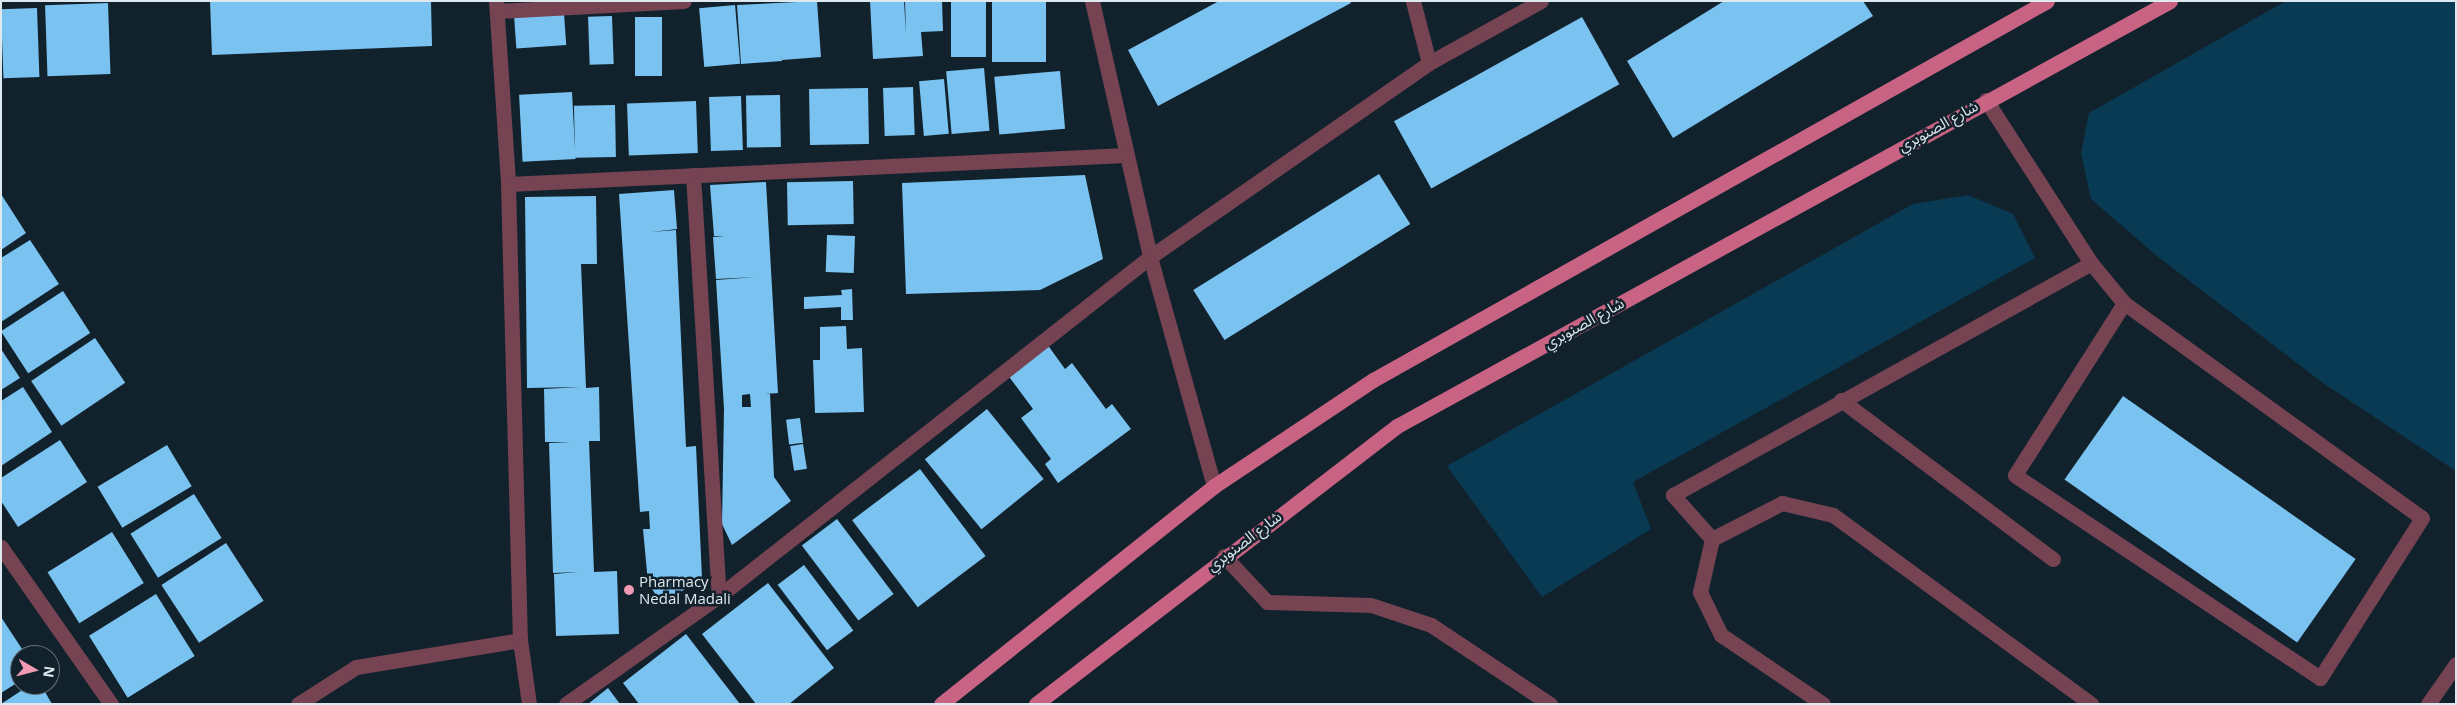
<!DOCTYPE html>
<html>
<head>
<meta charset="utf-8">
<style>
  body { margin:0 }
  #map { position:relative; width:2457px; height:705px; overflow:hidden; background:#12222c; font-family:"Open Sans","Noto Sans Arabic",sans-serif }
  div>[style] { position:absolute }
  .green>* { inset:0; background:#083a54 }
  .building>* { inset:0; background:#7ac3f1; transform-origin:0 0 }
  .service>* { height:15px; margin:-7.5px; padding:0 7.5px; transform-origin:7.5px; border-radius:7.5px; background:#754352 }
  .minor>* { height:15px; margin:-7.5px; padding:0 7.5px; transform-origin:7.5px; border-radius:7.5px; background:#754352 }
  .tertiary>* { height:15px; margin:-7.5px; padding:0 7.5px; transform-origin:7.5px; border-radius:7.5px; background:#754352 }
  .primary>* { height:15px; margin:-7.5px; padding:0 7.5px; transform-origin:7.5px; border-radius:7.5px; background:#c96384 }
  .dots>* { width:14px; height:14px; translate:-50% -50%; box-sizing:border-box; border:2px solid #12222c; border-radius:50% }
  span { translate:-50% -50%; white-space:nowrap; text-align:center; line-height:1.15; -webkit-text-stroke:5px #12222c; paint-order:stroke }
  .street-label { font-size:15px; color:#dee8ef }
  .poi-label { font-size:15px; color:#dee8ef }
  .left { translate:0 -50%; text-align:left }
  .frame { position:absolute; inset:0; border:2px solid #dee8ef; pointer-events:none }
  .north { position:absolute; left:10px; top:645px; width:50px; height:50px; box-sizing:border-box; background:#12222c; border:1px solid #64717a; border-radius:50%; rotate:98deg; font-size:14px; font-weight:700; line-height:20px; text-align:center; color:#dee8ef }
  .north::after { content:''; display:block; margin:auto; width:18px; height:22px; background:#f19ab3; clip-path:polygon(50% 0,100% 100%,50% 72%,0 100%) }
</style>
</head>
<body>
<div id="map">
  <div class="green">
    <div style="clip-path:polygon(2286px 1px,2456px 1px,2456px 471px,2323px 383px,2157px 256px,2091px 199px,2081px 153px,2089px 113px)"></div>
    <div style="clip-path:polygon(1968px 195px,2013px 214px,2035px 258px,1633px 482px,1651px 529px,1542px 597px,1447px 466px,1913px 204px)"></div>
  </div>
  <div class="building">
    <div style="clip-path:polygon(210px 1px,431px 1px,432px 46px,212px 55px)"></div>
    <div style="clip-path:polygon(817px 1px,821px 57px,782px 60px,781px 53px,782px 61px,741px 64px,737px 5px)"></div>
    <div style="clip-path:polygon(870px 1px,904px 1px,906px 34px,905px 1px,942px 1px,943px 31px,921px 32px,923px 56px,873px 59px)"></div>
    <div style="left:951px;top:1px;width:35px;height:56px"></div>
    <div style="left:992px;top:1px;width:54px;height:61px"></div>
    <div style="clip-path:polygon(1219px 1px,1350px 1px,1351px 3px,1158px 106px,1128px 50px)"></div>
    <div style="clip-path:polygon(1724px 1px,1863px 1px,1873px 16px,1673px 138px,1627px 61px)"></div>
    <div style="left:108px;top:3px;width:71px;height:63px;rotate:88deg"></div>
    <div style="left:735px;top:5px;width:59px;height:36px;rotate:85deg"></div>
    <div style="left:37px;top:8px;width:69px;height:36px;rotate:88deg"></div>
    <div style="left:564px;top:13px;width:32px;height:50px;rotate:86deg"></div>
    <div style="left:612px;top:16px;width:48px;height:24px;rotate:88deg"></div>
    <div style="left:635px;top:17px;width:27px;height:59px"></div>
    <div style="left:1582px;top:17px;width:77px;height:215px;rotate:61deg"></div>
    <div style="left:984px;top:68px;width:63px;height:38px;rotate:85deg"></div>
    <div style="left:1060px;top:71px;width:58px;height:66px;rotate:85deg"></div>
    <div style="left:944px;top:79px;width:55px;height:25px;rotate:85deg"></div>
    <div style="left:913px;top:87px;width:48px;height:30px;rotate:88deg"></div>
    <div style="left:868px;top:88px;width:56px;height:59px;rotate:89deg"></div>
    <div style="left:572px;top:92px;width:67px;height:53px;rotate:87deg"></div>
    <div style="left:780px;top:95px;width:52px;height:34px;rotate:89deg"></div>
    <div style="left:741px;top:96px;width:54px;height:32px;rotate:88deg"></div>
    <div style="left:696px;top:101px;width:52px;height:69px;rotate:88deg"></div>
    <div style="left:615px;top:105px;width:52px;height:41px;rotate:89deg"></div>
    <div style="left:1379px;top:174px;width:59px;height:219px;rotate:58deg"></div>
    <div style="clip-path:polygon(1085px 175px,1103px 259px,1040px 290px,906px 294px,902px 183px)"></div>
    <div style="left:853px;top:181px;width:43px;height:66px;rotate:89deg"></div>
    <div style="clip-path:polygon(evenodd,766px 182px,778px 393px,765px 394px,770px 394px,774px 477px,791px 501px,732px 545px,722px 524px,724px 409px,716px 280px,756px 277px,716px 279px,713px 237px,725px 236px,714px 236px,710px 185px,766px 182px,750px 394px,751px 407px,742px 407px,742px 395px,750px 394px)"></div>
    <div style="clip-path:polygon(674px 190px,677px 229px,651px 232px,676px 230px,686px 447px,696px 446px,702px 578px,662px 604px,648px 583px,643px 529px,650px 529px,649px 511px,640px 512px,619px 194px)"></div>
    <div style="clip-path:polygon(1px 194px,26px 233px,1px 250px)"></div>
    <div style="clip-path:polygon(596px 196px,597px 264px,581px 264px,586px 388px,599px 387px,600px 441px,589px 441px,594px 572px,617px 571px,619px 634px,556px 636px,554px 574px,579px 572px,553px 573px,549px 443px,571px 442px,545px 442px,544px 389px,581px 387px,527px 388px,525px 197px)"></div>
    <div style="left:827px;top:235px;width:28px;height:37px;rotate:2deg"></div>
    <div style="clip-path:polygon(30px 240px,59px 284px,1px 322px,1px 258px)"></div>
    <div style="clip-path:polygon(852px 289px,853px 320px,841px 320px,841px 307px,804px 309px,804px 297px,842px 295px,841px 290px)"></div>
    <div style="left:63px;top:291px;width:50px;height:74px;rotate:57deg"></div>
    <div style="clip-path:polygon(846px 326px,847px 349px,862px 348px,864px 412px,815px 413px,813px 360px,820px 360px,820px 327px)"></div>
    <div style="left:95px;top:338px;width:54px;height:77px;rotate:56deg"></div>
    <div style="clip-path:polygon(1047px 344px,1065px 369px,1072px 363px,1106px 409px,1112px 404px,1131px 429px,1058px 483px,1045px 464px,1051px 459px,1021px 418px,1033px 409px,1007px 374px)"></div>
    <div style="clip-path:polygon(1px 349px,20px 378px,1px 390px)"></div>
    <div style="clip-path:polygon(23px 387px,52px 432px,1px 466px,1px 401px)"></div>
    <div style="left:2123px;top:396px;width:284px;height:102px;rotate:35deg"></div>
    <div style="left:987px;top:409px;width:90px;height:80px;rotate:51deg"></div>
    <div style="left:800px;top:418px;width:25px;height:14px;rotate:83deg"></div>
    <div style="clip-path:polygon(60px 440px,87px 482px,18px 527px,1px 501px,1px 478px)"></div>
    <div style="left:803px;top:444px;width:25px;height:13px;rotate:81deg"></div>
    <div style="left:167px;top:445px;width:48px;height:81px;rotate:59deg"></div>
    <div style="left:920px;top:469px;width:109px;height:85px;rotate:53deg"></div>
    <div style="left:194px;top:494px;width:52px;height:75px;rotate:58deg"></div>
    <div style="left:837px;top:519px;width:94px;height:44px;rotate:53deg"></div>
    <div style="left:112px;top:532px;width:60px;height:76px;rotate:58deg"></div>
    <div style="left:226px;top:543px;width:69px;height:77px;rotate:57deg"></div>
    <div style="left:804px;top:565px;width:82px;height:33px;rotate:53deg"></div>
    <div style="clip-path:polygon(768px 583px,834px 668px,789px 704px,756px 704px,702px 634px)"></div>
    <div style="left:156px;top:594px;width:73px;height:79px;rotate:58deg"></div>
    <div style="clip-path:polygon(1px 617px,26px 655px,20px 655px,20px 681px,1px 693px)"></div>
    <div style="clip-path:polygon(686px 634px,740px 704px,639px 704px,623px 683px)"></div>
    <div style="clip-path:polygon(30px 685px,41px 685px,52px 704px,1px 704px)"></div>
    <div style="clip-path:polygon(608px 688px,620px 704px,588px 704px)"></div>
  </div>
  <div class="service">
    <div style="left:2091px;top:263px;width:52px;rotate:50.5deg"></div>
    <div style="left:2124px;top:303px;width:367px;rotate:35.8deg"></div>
    <div style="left:2422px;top:518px;width:190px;rotate:122.5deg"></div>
    <div style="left:2320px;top:678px;width:366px;rotate:-146.4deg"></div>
    <div style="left:2015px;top:475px;width:204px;rotate:-57.6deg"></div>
    <div style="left:1841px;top:400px;width:265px;rotate:36.9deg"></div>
    <div style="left:1712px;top:539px;width:59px;rotate:-131.6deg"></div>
    <div style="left:1673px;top:495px;width:478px;rotate:-29deg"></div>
    <div style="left:2091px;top:263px;width:194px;rotate:-122.8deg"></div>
    <div style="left:1224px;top:556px;width:63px;rotate:46.9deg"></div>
    <div style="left:1267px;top:602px;width:104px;rotate:1.7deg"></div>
    <div style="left:1371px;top:605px;width:63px;rotate:18.4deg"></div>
    <div style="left:1431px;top:625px;width:143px;rotate:33.6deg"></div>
    <div style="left:1823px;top:704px;width:123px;rotate:-145.9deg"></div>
    <div style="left:1721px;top:635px;width:48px;rotate:-116deg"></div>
    <div style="left:1700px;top:592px;width:54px;rotate:-77.2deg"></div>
    <div style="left:1712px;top:539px;width:79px;rotate:-27.2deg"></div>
    <div style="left:1782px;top:503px;width:52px;rotate:13.2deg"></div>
    <div style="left:1833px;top:515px;width:320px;rotate:36.2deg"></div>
    <div style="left:2428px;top:704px;width:49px;rotate:-55deg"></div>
  </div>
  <div class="minor">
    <div style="left:1092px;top:1px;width:262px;rotate:77.2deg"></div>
    <div style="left:1150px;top:257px;width:238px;rotate:74.4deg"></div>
    <div style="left:497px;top:11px;width:187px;rotate:-3.1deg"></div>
    <div style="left:1429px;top:63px;width:128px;rotate:-29deg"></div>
    <div style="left:693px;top:175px;width:422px;rotate:86.5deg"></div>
    <div style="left:508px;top:184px;width:618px;rotate:-2.69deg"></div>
    <div style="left:1px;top:547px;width:192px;rotate:55deg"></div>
    <div style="left:298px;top:704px;width:69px;rotate:-32.5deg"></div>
    <div style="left:356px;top:667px;width:166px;rotate:-9.3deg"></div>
    <div style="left:566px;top:704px;width:187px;rotate:-35.2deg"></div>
    <div style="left:719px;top:596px;width:548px;rotate:-38.19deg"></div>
    <div style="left:1150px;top:257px;width:340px;rotate:-34.8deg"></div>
    <div style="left:1429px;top:63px;width:64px;rotate:-104.5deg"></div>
  </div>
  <div class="tertiary">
    <div style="left:496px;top:1px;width:183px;rotate:86.2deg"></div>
    <div style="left:508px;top:184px;width:456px;rotate:88.5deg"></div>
    <div style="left:520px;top:640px;width:65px;rotate:82deg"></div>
  </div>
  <div class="primary">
    <div style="left:941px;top:704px;width:349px;rotate:-38.6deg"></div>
    <div style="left:1214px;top:486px;width:191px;rotate:-33.7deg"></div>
    <div style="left:1373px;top:380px;width:773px;rotate:-29.35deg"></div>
    <div style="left:1036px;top:704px;width:456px;rotate:-37.6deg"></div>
    <div style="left:1397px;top:426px;width:882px;rotate:-28.8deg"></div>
  </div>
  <div class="dots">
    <div style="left:629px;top:590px;background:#f19ab3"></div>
  </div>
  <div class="street-label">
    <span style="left:1938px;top:126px;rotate:-29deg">شارع الصنوبري</span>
    <span style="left:1584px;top:323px;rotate:-29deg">شارع الصنوبري</span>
    <span style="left:1244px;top:541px;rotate:-37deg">شارع الصنوبري</span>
  </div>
  <div class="poi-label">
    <span class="left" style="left:639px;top:590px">Pharmacy<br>Nedal Madali</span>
  </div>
  <div class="frame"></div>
  <div class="north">N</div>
</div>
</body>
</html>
